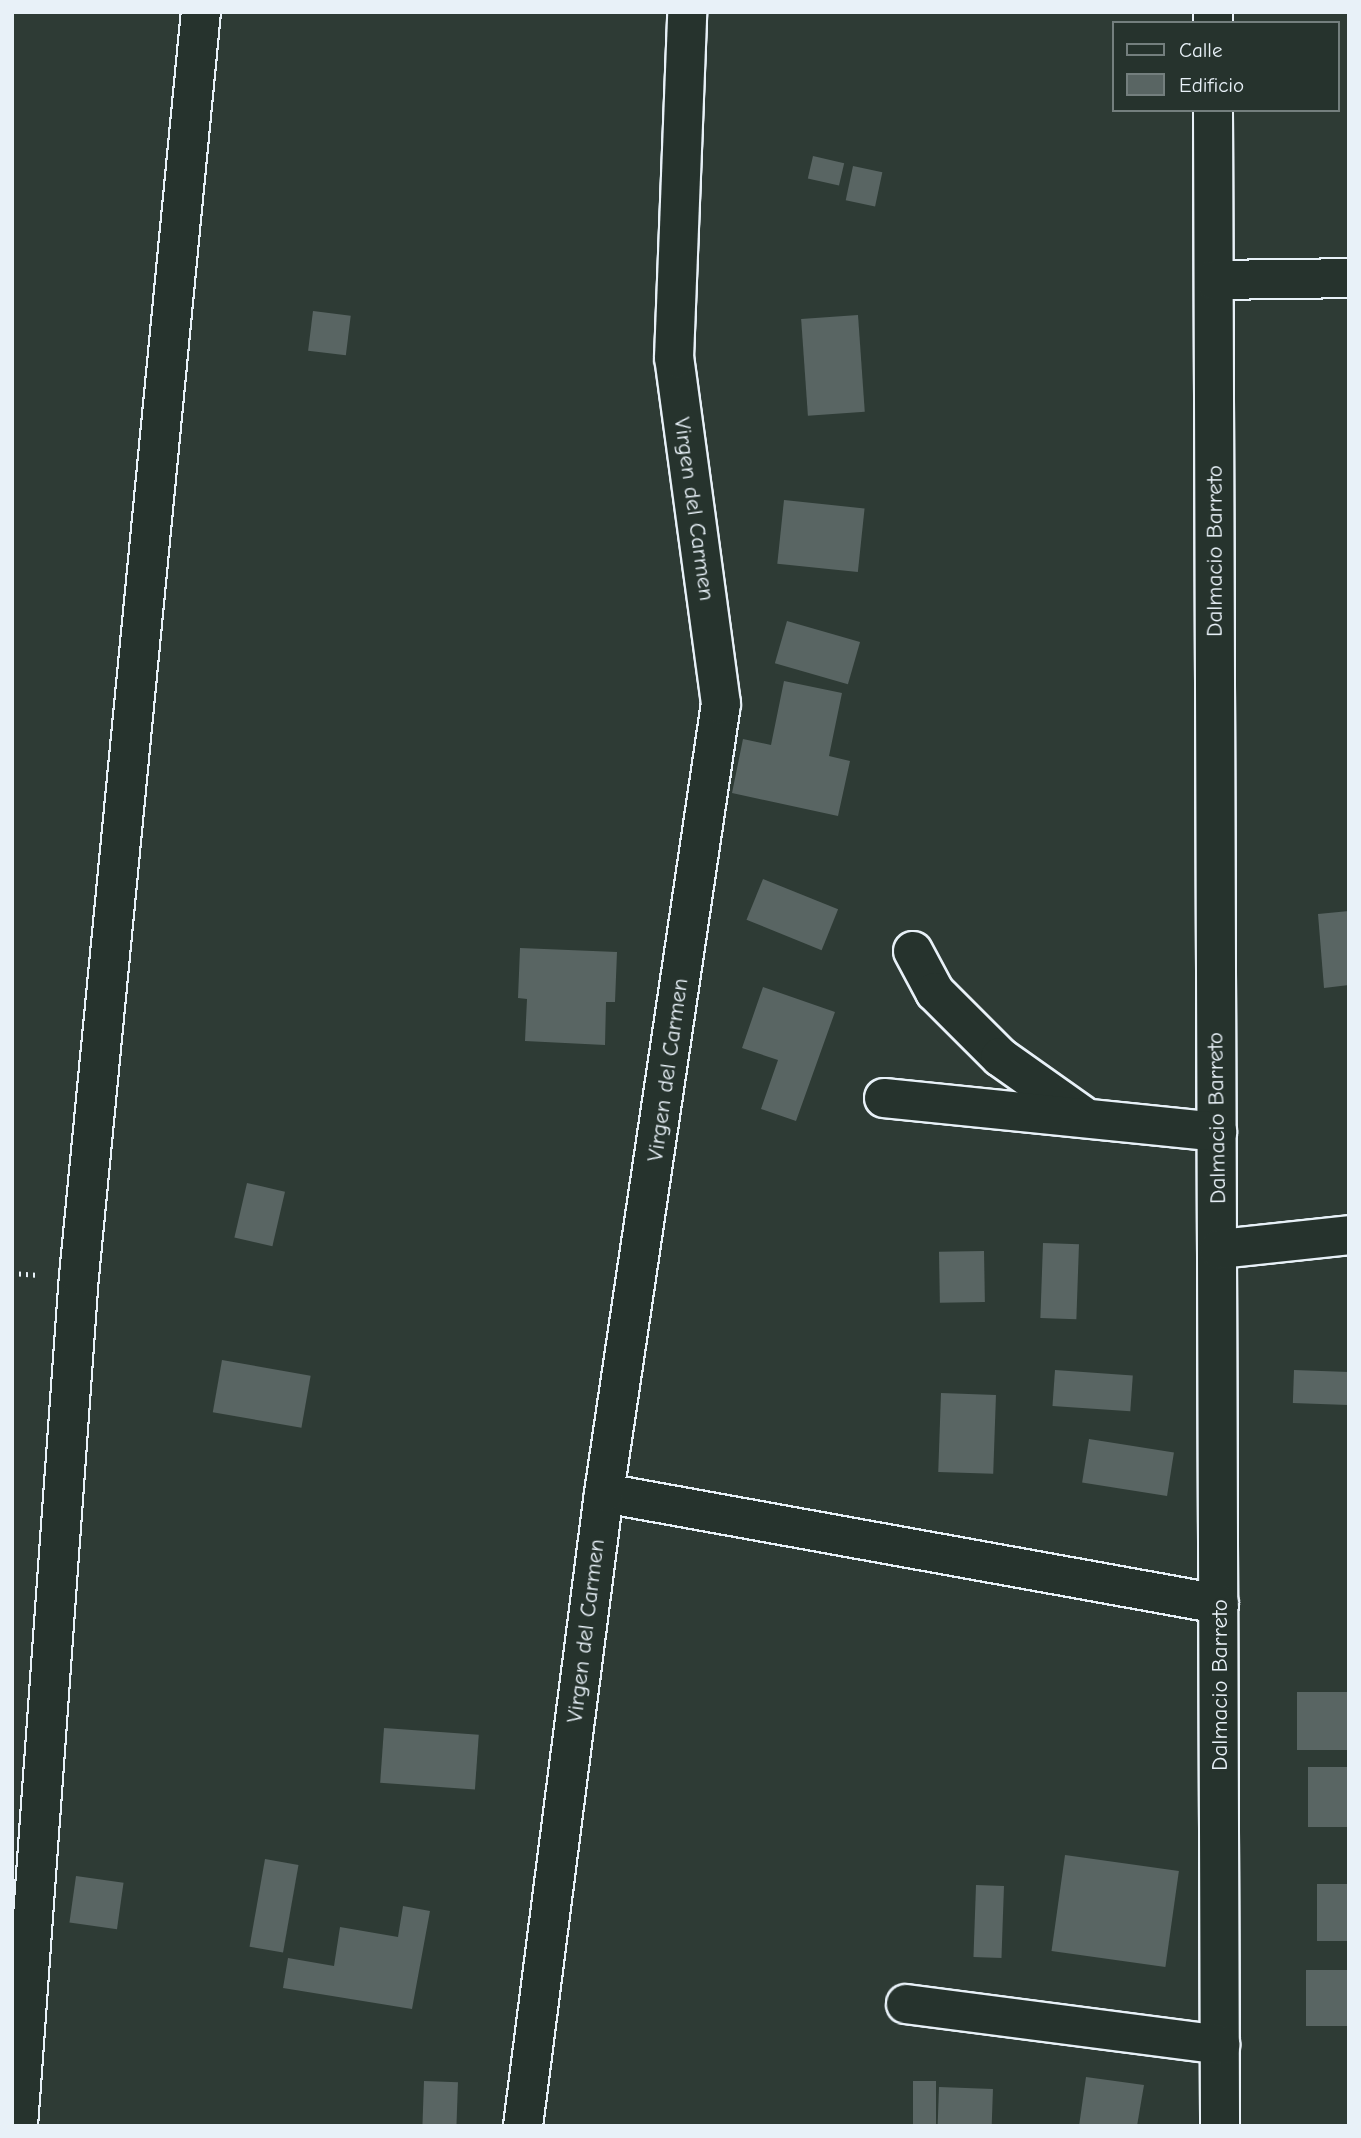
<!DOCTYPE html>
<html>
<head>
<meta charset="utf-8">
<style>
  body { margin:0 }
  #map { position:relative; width:1361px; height:2138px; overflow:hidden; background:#2e3b35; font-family:"Comic Neue",sans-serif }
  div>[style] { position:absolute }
  .building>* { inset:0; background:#596563; transform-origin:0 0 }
  .path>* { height:4.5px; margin-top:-2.25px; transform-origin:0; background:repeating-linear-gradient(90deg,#e8f1f8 0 2px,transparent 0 7px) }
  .roads { filter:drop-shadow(2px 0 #e8f1f8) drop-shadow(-2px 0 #e8f1f8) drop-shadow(0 2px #e8f1f8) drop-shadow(0 -2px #e8f1f8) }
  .minor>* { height:38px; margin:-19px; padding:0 19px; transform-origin:19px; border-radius:19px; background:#26332d }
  span { translate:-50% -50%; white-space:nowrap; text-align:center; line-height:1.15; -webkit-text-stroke:5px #26332d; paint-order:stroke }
  .street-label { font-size:23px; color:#e8f1f8 }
  .frame { position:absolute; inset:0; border:14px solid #e8f1f8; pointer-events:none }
  .legend { position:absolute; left:1112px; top:21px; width:228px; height:91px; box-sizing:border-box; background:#26332d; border:2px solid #747f7e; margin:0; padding:9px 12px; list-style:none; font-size:21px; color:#e8f1f8 }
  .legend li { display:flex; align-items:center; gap:14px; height:35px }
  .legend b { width:35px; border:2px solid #747f7e }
</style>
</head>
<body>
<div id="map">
  <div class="building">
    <div style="left:813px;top:156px;width:32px;height:23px;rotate:13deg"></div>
    <div style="left:853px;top:166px;width:30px;height:35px;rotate:12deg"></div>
    <div style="left:313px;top:311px;width:38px;height:40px;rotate:7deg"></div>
    <div style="left:858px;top:315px;width:97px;height:57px;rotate:86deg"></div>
    <div style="left:784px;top:500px;width:81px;height:64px;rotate:6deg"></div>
    <div style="left:787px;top:621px;width:76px;height:44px;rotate:16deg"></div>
    <div style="clip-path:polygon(784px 681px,842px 693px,829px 756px,850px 761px,838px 816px,732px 793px,743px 739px,771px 745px)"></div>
    <div style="left:763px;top:879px;width:81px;height:44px;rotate:22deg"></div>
    <div style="clip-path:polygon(1349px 911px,1349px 985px,1324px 988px,1318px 914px)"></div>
    <div style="clip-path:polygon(520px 948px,617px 952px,615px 1002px,606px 1002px,605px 1045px,525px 1041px,527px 999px,518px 998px)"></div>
    <div style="clip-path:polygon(763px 987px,835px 1012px,796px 1121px,761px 1109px,778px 1060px,742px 1048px)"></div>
    <div style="left:247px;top:1183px;width:39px;height:56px;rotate:13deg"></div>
    <div style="left:1043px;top:1243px;width:36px;height:75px;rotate:2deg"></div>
    <div style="left:984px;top:1251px;width:51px;height:45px;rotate:89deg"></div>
    <div style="left:222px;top:1360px;width:90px;height:53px;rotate:10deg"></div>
    <div style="left:1055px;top:1370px;width:78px;height:36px;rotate:4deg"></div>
    <div style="left:1294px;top:1370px;width:55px;height:33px;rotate:2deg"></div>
    <div style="left:941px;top:1393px;width:55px;height:79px;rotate:2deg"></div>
    <div style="left:1089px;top:1439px;width:86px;height:44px;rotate:9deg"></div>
    <div style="left:1349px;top:1692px;width:58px;height:52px;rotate:90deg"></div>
    <div style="left:384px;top:1728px;width:95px;height:55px;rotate:4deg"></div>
    <div style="left:1349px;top:1767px;width:60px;height:41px;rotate:90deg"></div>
    <div style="left:1065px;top:1855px;width:115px;height:97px;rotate:8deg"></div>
    <div style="left:265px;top:1859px;width:34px;height:89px;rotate:10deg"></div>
    <div style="left:76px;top:1876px;width:48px;height:47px;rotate:8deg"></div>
    <div style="left:1349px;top:1884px;width:57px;height:32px;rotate:90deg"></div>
    <div style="left:976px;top:1885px;width:28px;height:72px;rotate:2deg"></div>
    <div style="clip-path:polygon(403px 1906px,430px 1911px,412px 2009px,283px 1988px,288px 1958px,334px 1966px,340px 1927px,398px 1937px)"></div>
    <div style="left:1349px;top:1970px;width:56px;height:43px;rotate:90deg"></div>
    <div style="clip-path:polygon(1086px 2077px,1144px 2085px,1137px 2126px,1079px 2126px)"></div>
    <div style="left:424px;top:2081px;width:34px;height:45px;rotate:2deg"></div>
    <div style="left:913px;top:2081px;width:23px;height:44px"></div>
    <div style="left:939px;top:2087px;width:54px;height:39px;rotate:2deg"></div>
  </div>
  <div class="path">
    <div style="left:12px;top:1273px;width:27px;rotate:4deg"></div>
  </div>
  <div class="roads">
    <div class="minor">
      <div style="left:1213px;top:12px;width:11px;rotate:90deg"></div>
      <div style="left:1213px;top:110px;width:2016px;rotate:89.8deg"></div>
      <div style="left:1214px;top:280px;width:135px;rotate:-0.8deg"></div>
      <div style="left:913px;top:951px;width:47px;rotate:61.8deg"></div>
      <div style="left:935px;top:992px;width:92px;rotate:45deg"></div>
      <div style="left:1000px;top:1057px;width:100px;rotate:35.3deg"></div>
      <div style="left:884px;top:1098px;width:335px;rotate:5.8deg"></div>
      <div style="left:1219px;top:1249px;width:131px;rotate:-6.1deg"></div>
      <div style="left:604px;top:1493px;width:625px;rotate:10.23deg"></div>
      <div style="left:906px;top:2004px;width:317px;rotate:7.4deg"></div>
      <div style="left:18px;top:2126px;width:852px;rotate:-85.9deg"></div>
      <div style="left:79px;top:1276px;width:1270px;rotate:-84.49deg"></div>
      <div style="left:523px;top:2126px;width:638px;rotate:-82.71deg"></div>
      <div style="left:604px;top:1493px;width:798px;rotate:-81.57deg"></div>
      <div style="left:721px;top:704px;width:349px;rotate:-97.7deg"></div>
      <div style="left:674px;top:358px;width:346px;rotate:-87.8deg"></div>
    </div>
  </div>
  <div class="street-label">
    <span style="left:694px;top:509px;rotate:82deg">Virgen del Carmen</span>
    <span style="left:1215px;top:551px;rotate:-90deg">Dalmacio Barreto</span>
    <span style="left:668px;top:1070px;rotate:-82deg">Virgen del Carmen</span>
    <span style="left:1217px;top:1118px;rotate:-91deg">Dalmacio Barreto</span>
    <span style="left:586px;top:1631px;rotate:-83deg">Virgen del Carmen</span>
    <span style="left:1220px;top:1685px;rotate:-90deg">Dalmacio Barreto</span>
  </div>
  <div class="frame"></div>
  <ul class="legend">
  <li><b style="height:9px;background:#26332d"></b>Calle</li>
  <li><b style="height:19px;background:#596563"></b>Edificio</li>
  </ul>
</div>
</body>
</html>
